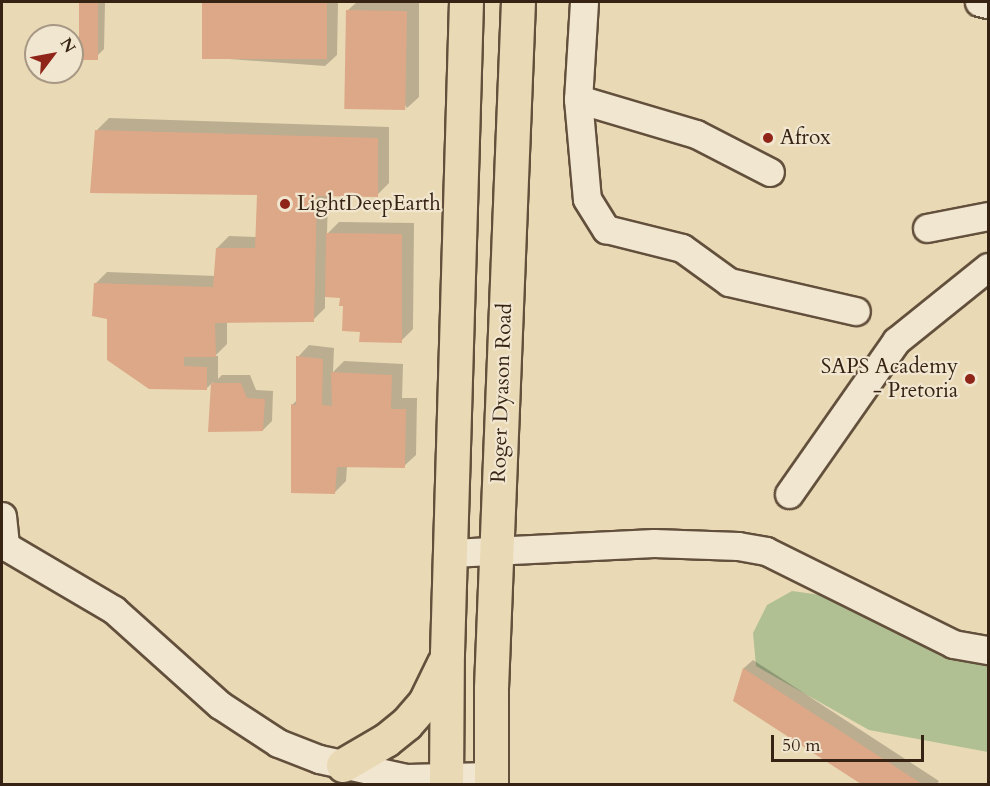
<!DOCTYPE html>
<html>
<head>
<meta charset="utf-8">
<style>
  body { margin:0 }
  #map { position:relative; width:990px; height:786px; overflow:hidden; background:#e9d9b5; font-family:Cardo,serif }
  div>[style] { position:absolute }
  .green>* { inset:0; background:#b1c092 }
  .shadow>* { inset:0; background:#0003 }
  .building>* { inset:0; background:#dda888; transform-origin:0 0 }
  .roads { filter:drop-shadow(2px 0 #63503c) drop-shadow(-2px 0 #63503c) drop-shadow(0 2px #63503c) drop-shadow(0 -2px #63503c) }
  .minor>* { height:27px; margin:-13.5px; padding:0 13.5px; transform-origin:13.5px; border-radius:13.5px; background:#f1e6cf }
  .major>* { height:33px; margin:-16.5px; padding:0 16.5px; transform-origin:16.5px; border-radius:16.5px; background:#e9d9b5 }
  .dots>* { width:16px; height:16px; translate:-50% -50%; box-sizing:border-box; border:3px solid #f1e6cf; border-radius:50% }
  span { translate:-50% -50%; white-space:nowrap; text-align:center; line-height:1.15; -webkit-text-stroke:4.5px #f1e6cf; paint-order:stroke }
  .poi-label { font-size:21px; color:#362314 }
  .left { translate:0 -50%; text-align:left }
  .right { translate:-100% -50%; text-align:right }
  .street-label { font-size:21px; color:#362314 }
  .frame { position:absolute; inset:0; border:3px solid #362314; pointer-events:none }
  .north { position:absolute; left:24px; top:24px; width:60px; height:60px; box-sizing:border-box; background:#f1e6cf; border:2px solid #a69884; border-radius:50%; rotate:58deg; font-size:16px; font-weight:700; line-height:24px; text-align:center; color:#362314 }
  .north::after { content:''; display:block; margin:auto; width:21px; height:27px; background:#8f2418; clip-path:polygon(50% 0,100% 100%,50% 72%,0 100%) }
  .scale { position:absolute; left:771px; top:735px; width:153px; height:27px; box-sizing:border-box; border:3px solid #362314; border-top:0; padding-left:8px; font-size:18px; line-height:21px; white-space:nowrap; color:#362314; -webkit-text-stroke:4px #f1e6cf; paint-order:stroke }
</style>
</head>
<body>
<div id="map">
  <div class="green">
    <div style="clip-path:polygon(792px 591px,836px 597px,945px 658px,988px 663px,988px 752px,869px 730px,756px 666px,753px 633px,767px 605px)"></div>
  </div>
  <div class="shadow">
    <div style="clip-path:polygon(81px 2px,105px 2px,104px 49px,95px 58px,78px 59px)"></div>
    <div style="clip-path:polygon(203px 2px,338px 2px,337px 55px,325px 66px,202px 57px)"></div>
    <div style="clip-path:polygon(357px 2px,419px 2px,419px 97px,407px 108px,347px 11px)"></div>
    <div style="clip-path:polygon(109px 118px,389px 127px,389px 183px,377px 195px,328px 195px,327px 234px,339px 222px,414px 223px,413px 329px,401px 341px,361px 330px,341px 297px,325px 296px,325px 308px,313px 320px,227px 321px,227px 344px,215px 356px,218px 356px,218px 379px,222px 375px,250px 375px,256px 390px,273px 391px,272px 421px,263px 430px,209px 431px,213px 382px,206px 389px,109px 318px,95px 284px,107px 272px,216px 276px,217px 248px,229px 236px,257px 237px,259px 194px,97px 130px)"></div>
    <div style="clip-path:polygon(309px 345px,334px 348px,333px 372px,344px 361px,403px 364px,402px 398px,417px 398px,416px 455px,404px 466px,347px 466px,346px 481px,334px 493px,292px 491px,293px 404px,298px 399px,298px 357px)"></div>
    <div style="clip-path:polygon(753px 660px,939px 781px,937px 784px,863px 784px,735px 700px,744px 668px)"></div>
  </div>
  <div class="building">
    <div style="left:79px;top:2px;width:19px;height:58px"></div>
    <div style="left:202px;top:2px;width:125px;height:57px"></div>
    <div style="left:346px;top:10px;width:61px;height:99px;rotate:1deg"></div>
    <div style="clip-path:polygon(95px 130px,378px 138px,378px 197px,317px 196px,314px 322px,215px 323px,216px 357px,184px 357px,184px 366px,207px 367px,207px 390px,149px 389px,107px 360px,107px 319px,92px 316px,94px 283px,213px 287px,216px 248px,255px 248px,257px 195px,90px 193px)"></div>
    <div style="clip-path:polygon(326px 233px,402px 234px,402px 343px,359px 342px,360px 332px,342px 331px,343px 306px,339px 306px,340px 298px,325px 297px)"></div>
    <div style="clip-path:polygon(296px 356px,323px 359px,322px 405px,332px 406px,331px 372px,392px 375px,391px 409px,406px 409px,405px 468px,337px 467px,335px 494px,291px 493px,291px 404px,296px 405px)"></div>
    <div style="clip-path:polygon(211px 383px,241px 383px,247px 398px,265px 399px,263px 431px,208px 432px)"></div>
    <div style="clip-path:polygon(743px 668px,922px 784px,861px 784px,733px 701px)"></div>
  </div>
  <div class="roads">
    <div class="minor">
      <div style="left:584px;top:2px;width:97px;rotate:93.5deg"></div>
      <div style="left:578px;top:99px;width:123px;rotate:16.5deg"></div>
      <div style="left:696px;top:134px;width:83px;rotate:27.2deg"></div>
      <div style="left:979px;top:2px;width:9px;rotate:13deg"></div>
      <div style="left:578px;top:99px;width:100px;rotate:84.9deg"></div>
      <div style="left:587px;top:199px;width:36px;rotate:58deg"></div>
      <div style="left:606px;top:229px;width:78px;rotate:14deg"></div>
      <div style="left:682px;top:248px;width:58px;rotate:35.9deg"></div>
      <div style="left:729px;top:282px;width:130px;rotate:12.9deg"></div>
      <div style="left:927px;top:228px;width:62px;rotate:-11.1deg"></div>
      <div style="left:789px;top:494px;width:187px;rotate:-55deg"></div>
      <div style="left:896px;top:341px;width:118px;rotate:-38.8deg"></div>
      <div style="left:2px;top:516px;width:31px;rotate:84deg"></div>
      <div style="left:2px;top:544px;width:130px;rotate:30.5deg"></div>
      <div style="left:114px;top:610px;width:142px;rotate:41.9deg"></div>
      <div style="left:220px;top:705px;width:69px;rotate:33.2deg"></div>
      <div style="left:278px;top:743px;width:44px;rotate:21.3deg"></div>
      <div style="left:319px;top:759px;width:89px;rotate:12.3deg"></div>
      <div style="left:406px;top:778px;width:84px;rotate:-1.4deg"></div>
      <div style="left:451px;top:553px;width:203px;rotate:-2.8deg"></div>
      <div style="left:654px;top:543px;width:84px;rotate:2deg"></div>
      <div style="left:738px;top:546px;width:28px;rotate:10deg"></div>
      <div style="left:766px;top:551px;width:209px;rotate:26.4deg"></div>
      <div style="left:953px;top:644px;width:36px;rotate:10deg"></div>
    </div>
    <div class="major">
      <div style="left:343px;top:765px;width:50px;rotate:-30.2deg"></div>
      <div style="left:386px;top:740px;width:26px;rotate:-39deg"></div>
      <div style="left:406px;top:724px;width:29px;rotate:-49deg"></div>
      <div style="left:425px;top:702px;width:43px;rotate:-64deg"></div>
      <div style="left:446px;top:784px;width:131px;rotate:-89.6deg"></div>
      <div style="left:447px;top:653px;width:651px;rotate:-88.33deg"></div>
      <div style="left:491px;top:784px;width:96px;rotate:-90deg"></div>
      <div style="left:491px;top:688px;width:687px;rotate:-87.75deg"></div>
    </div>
  </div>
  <div class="dots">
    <div style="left:768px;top:138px;background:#8f2418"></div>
    <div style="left:285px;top:204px;background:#8f2418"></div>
    <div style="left:970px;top:379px;background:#8f2418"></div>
  </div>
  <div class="poi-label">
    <span class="left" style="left:780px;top:138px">Afrox</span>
    <span class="left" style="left:297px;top:204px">LightDeepEarth</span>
    <span class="right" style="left:958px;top:379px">SAPS Academy<br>- Pretoria</span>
  </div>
  <div class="street-label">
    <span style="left:502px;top:393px;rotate:-88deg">Roger Dyason Road</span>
  </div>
  <div class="frame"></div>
  <div class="north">N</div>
  <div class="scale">50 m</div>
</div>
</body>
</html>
